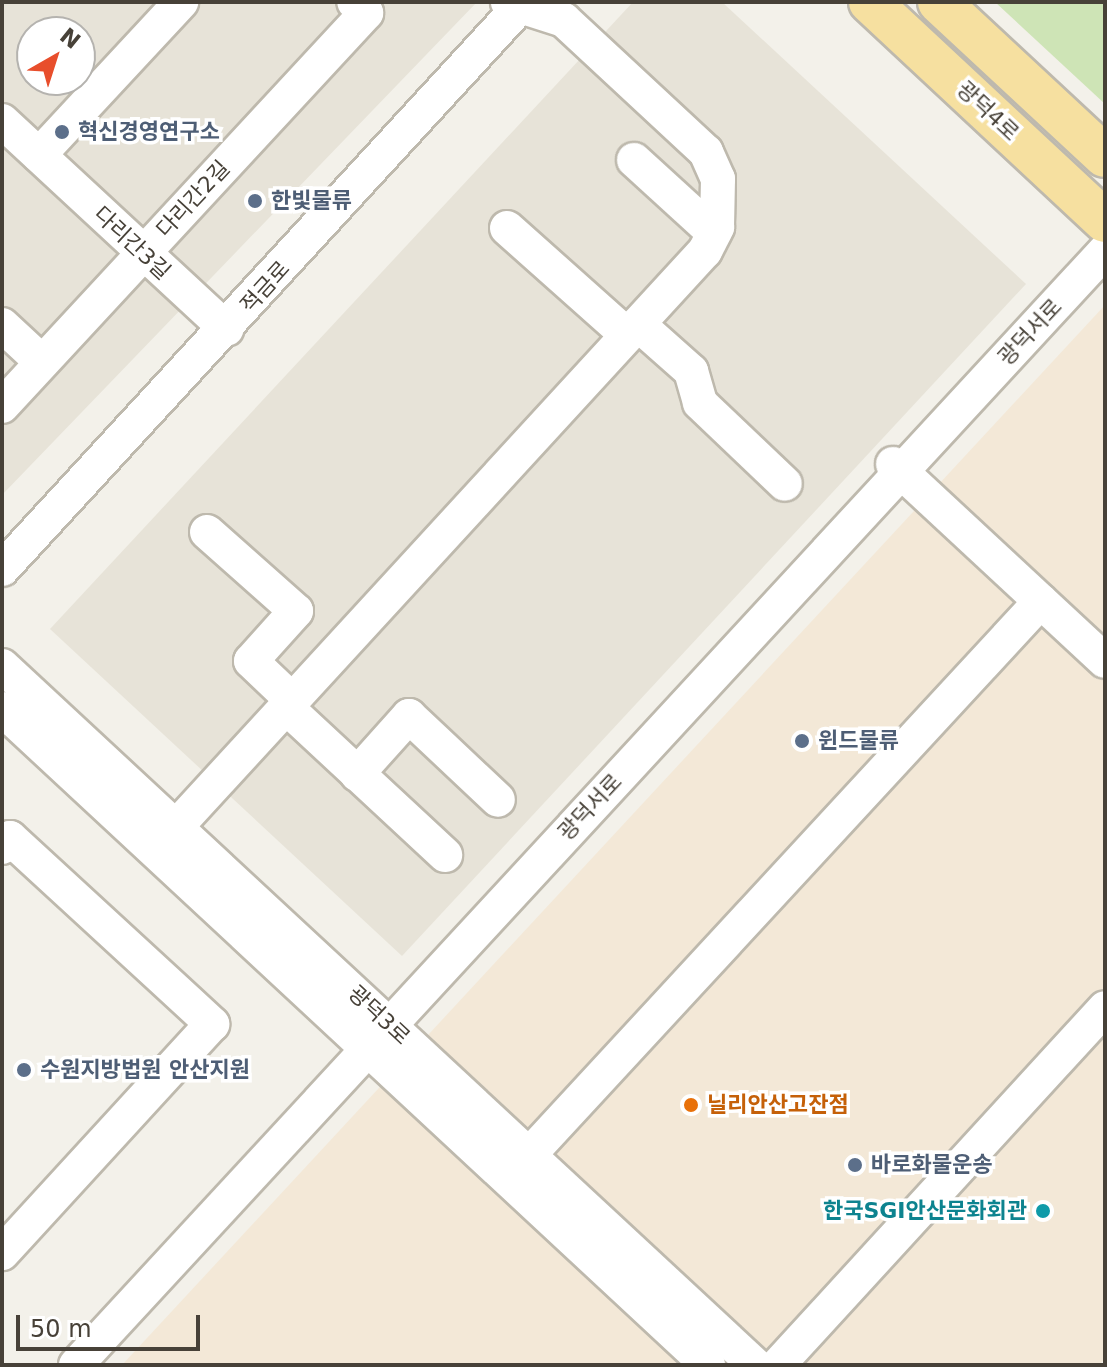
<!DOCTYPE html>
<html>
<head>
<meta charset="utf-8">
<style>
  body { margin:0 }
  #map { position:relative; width:1107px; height:1367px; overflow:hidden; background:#f3f1ea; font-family:"DejaVu Sans","Noto Sans KR",sans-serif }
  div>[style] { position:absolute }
  .residential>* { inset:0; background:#e7e3d8 }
  .commercial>* { inset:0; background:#f3e8d7 }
  .green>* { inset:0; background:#cee4b6 }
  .roads { filter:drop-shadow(2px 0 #beb9ad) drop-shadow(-2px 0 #beb9ad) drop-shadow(0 2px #beb9ad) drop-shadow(0 -2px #beb9ad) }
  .minor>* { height:34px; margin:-17px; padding:0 17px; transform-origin:17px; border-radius:17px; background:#fff }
  .major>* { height:42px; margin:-21px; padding:0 21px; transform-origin:21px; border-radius:21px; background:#f6e0a0 }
  .dots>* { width:22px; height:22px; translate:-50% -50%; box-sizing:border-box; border:4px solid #fff; border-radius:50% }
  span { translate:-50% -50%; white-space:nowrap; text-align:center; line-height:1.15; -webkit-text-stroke:7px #fff; paint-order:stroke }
  .street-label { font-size:22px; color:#474138 }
  .service-label { font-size:22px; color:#4e5e75; font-weight:700 }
  .left { translate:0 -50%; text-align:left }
  .food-label { font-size:22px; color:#c56008; font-weight:700 }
  .culture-label { font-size:22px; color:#0d838f; font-weight:700 }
  .right { translate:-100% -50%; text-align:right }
  .frame { position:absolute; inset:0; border:4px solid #474138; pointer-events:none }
  .north { position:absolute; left:16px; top:16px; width:80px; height:80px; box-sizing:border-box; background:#fff; border:2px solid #b5b3af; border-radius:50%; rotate:39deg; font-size:22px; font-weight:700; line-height:32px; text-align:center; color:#474138 }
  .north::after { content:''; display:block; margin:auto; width:28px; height:36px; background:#e84e2c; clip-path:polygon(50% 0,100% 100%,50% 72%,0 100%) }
  .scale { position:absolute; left:16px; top:1315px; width:184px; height:36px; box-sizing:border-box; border:4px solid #474138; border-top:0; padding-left:10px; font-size:24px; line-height:28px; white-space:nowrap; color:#474138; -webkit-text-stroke:6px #fff; paint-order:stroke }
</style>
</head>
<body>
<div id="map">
  <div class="residential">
    <div style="clip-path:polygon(evenodd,2px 2px,477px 2px,2px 495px,2px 2px,32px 32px,80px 32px,80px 80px,32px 80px,32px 32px)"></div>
    <div style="clip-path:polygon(633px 2px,722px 2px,1026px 284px,402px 956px,50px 629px)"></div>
  </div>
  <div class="commercial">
    <div style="clip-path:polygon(1105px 305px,1105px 1359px,1099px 1365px,122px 1365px)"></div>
  </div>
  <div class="green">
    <div style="clip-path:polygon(995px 2px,1105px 2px,1105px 104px)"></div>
  </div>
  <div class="roads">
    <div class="minor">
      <div style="left:2px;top:121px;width:306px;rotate:42.8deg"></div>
      <div style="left:39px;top:155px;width:209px;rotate:-47.1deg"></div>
      <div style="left:634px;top:160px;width:108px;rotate:42.4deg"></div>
      <div style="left:507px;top:228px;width:161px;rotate:41.7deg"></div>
      <div style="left:638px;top:324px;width:71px;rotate:41.6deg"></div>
      <div style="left:691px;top:371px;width:33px;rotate:74deg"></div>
      <div style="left:700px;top:403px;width:117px;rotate:43.6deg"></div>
      <div style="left:2px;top:325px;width:54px;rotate:42.8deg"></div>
      <div style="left:2px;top:406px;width:536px;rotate:-47.19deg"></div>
      <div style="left:366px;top:13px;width:16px;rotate:-137deg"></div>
      <div style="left:893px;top:464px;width:289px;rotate:42.9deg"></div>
      <div style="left:207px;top:532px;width:119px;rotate:41.6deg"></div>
      <div style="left:296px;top:611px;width:67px;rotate:132deg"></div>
      <div style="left:251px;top:661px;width:58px;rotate:43.6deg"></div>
      <div style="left:2px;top:569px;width:771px;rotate:-47.37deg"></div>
      <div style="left:2px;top:666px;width:1027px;rotate:42.87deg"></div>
      <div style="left:287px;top:708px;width:216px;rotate:42.9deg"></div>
      <div style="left:2px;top:709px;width:964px;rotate:42.9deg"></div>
      <div style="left:357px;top:774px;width:78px;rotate:-48.1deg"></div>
      <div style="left:409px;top:716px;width:122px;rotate:43.3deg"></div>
      <div style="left:176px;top:827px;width:782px;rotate:-47.44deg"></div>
      <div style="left:705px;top:251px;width:27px;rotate:-63deg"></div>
      <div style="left:717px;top:227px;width:48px;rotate:-88.8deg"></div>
      <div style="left:718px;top:179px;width:30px;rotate:-114deg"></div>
      <div style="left:706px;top:152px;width:194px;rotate:-137.1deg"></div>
      <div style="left:564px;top:20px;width:59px;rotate:-162.2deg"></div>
      <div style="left:2px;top:847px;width:12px;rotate:-48deg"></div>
      <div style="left:10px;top:838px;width:275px;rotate:42.6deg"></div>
      <div style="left:212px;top:1024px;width:311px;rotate:132.5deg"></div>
      <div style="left:529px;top:1155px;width:754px;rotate:-47.26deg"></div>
      <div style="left:76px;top:1365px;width:1517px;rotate:-47.27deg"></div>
      <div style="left:778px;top:1365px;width:484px;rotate:-47.5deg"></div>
    </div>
    <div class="major">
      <div style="left:870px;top:2px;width:321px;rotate:43deg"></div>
      <div style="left:939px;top:2px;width:226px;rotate:42.9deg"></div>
    </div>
  </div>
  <div class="dots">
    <div style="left:62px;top:132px;background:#5c6f8a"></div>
    <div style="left:255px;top:201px;background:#5c6f8a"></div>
    <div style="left:802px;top:741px;background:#5c6f8a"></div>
    <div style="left:24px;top:1070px;background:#5c6f8a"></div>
    <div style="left:691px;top:1105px;background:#e8710a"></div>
    <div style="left:855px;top:1165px;background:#5c6f8a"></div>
    <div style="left:1043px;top:1211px;background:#0f9aa8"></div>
  </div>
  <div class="street-label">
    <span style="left:988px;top:111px;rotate:43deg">광덕4로</span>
    <span style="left:193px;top:199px;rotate:-47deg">다리간2길</span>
    <span style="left:132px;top:243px;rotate:43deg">다리간3길</span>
    <span style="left:265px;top:287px;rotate:-48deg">적금로</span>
    <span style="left:1030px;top:332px;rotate:-47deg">광덕서로</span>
    <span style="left:590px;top:807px;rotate:-47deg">광덕서로</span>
    <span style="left:379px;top:1015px;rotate:43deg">광덕3로</span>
  </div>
  <div class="service-label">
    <span class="left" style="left:78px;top:132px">혁신경영연구소</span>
    <span class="left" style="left:271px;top:201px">한빛물류</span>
    <span class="left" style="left:818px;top:741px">윈드물류</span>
    <span class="left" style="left:40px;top:1070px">수원지방법원 안산지원</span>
    <span class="left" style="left:871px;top:1165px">바로화물운송</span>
  </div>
  <div class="food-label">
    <span class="left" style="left:707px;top:1105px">닐리안산고잔점</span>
  </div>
  <div class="culture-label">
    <span class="right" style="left:1027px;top:1211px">한국SGI안산문화회관</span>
  </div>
  <div class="frame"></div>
  <div class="north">N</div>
  <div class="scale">50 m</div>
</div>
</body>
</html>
